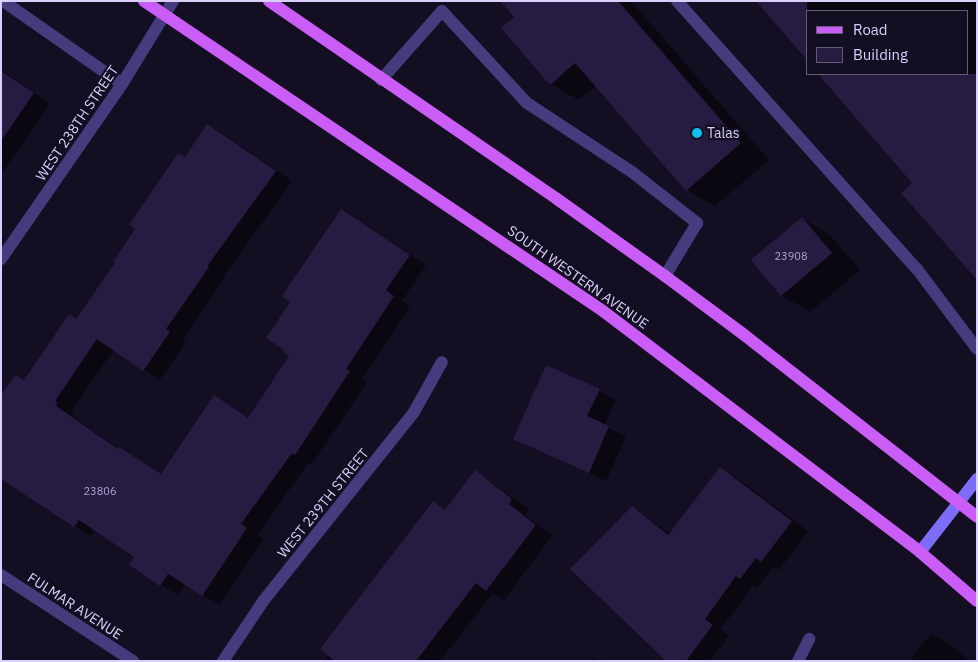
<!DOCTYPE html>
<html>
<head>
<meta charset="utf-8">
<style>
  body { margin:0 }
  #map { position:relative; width:978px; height:662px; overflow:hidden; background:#130e21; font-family:"IBM Plex Sans",sans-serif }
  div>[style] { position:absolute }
  .shadow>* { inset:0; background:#0007 }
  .building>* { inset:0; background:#261b40; transform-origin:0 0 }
  .lane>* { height:12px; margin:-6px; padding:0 6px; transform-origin:6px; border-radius:6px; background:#443c7d }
  .street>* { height:12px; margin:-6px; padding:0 6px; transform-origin:6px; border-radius:6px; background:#443c7d }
  .secondary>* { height:12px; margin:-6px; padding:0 6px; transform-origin:6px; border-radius:6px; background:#7c6cf7 }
  .primary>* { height:12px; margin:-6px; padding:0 6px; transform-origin:6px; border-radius:6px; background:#cb5df7 }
  .dots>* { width:14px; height:14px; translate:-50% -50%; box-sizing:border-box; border:2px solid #130e21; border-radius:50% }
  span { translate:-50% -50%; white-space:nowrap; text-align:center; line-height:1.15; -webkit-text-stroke:4.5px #130e21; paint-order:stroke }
  .number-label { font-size:11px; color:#aca3ce }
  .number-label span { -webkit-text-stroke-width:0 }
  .street-label { font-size:14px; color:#d9d0fd }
  .poi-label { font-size:14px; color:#d9d0fd }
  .left { translate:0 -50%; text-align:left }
  .frame { position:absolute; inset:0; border:2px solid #d9d0fd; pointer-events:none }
  .legend { position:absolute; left:806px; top:10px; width:162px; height:65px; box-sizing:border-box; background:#130e21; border:1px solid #625c79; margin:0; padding:6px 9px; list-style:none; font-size:15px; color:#d9d0fd }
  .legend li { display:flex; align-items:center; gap:10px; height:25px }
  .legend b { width:25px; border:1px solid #625c79 }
</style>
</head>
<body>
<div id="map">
  <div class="shadow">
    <div style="clip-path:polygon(501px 1px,631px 1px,769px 160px,715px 206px,687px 190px,596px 86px,579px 100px,551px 84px,515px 18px)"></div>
    <div style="clip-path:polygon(758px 1px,977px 1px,977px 278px,914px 183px,820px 74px,967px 74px,967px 11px,807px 11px)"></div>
    <div style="clip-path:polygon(1px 70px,50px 104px,1px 174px)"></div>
    <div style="clip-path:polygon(208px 125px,292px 181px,224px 276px,225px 277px,182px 340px,186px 342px,160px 380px,114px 349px,71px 412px,74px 414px,72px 416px,119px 449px,162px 475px,214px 396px,249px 418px,291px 356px,291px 301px,342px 210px,426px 265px,402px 301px,410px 306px,362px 379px,367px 382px,312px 464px,309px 462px,257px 535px,263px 539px,219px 605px,185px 584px,178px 595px,161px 585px,136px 557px,95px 530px,91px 536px,74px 526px,24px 381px,77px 320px)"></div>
    <div style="clip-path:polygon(802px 218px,830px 235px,860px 270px,810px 312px,781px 295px,752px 260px)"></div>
    <div style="clip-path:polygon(599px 390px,616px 400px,605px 425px,626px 437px,606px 481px,514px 438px)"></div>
    <div style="clip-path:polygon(720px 468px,737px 478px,808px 531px,779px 570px,773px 567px,757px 588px,753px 586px,721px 629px,729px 636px,710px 661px,668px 661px,632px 508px,670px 534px)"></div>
    <div style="clip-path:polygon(475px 472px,529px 509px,525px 515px,552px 536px,504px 600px,493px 593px,440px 661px,325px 661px,433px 502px,446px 510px)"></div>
    <div style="clip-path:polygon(931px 634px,948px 643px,970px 661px,914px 661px,911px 658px)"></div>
    <div style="clip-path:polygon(594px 657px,600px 661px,589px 661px)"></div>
  </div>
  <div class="building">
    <div style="clip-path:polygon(500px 1px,618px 1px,741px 143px,686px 191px,575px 63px,550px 85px,501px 28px,514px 17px)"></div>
    <div style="clip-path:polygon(756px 1px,807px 1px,807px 60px,781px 30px)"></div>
    <div style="clip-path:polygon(1px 71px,34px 93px,1px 141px)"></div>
    <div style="clip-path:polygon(818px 74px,977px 74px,977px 280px,901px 193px,912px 183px)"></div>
    <div style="clip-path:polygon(207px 124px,276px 171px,208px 265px,209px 267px,166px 329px,170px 332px,143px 371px,97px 339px,55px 401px,58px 403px,56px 406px,118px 449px,119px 447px,161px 474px,214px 395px,248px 418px,289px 356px,283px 352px,284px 350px,266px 338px,290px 302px,282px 296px,341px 209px,410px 255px,386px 290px,394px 296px,346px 369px,350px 371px,295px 455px,292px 453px,241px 524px,247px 528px,202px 596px,168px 574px,160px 586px,129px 565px,134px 557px,79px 520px,74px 527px,1px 479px,1px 395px,15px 375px,24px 380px,69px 314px,76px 319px,115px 263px,113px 262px,135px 229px,129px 225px,178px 153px,185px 157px)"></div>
    <div style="left:802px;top:217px;width:47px;height:67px;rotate:50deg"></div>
    <div style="clip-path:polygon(546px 365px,600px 389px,587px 416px,609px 426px,589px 473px,513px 439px)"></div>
    <div style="clip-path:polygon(720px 467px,792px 521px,761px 562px,756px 558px,740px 579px,736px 576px,705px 619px,713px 625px,686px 661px,666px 661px,570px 569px,632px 506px,668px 535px)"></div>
    <div style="clip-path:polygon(475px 470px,512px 499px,509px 504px,536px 525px,486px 591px,476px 583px,416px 661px,334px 661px,320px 649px,433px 501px,445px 510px)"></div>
  </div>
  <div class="lane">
    <div style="left:677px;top:1px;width:360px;rotate:48.2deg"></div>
    <div style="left:917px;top:269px;width:100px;rotate:53.1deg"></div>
    <div style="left:381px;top:80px;width:92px;rotate:-48.5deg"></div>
    <div style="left:442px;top:11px;width:125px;rotate:47.3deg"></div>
    <div style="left:527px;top:103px;width:126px;rotate:33.3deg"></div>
    <div style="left:632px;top:172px;width:83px;rotate:38.1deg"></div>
    <div style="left:697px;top:223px;width:62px;rotate:121.1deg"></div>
  </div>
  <div class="street">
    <div style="left:3px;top:1px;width:145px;rotate:34.9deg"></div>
    <div style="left:1px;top:259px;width:213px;rotate:-55.3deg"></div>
    <div style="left:122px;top:84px;width:97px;rotate:-58.4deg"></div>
    <div style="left:1px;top:575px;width:158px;rotate:33.1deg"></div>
    <div style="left:223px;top:661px;width:73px;rotate:-56.1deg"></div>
    <div style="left:264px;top:600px;width:241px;rotate:-51.4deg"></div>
    <div style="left:414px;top:412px;width:57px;rotate:-60.8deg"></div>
    <div style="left:798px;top:661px;width:25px;rotate:-63deg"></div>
  </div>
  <div class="secondary">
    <div style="left:920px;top:552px;width:93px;rotate:-52deg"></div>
  </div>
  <div class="primary">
    <div style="left:144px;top:1px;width:554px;rotate:34.03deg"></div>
    <div style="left:603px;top:311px;width:398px;rotate:37.2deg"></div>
    <div style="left:920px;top:552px;width:75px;rotate:40.7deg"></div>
    <div style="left:269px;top:1px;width:349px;rotate:34.5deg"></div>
    <div style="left:557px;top:199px;width:133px;rotate:35.5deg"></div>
    <div style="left:665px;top:276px;width:97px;rotate:36.6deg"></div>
    <div style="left:743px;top:334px;width:297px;rotate:38deg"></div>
  </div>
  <div class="dots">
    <div style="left:697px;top:133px;background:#0cc2ec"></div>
  </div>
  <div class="number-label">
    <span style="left:791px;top:256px">23908</span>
    <span style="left:100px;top:491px">23806</span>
  </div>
  <div class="street-label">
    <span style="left:77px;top:123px;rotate:-56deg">WEST 238TH STREET</span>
    <span style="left:578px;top:277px;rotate:35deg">SOUTH WESTERN AVENUE</span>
    <span style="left:323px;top:503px;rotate:-51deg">WEST 239TH STREET</span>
    <span style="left:75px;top:606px;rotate:33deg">FULMAR AVENUE</span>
  </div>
  <div class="poi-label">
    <span class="left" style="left:707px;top:133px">Talas</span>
  </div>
  <div class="frame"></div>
  <ul class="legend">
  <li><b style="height:6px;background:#cb5df7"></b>Road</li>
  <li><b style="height:14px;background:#261b40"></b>Building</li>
  </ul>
</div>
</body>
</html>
